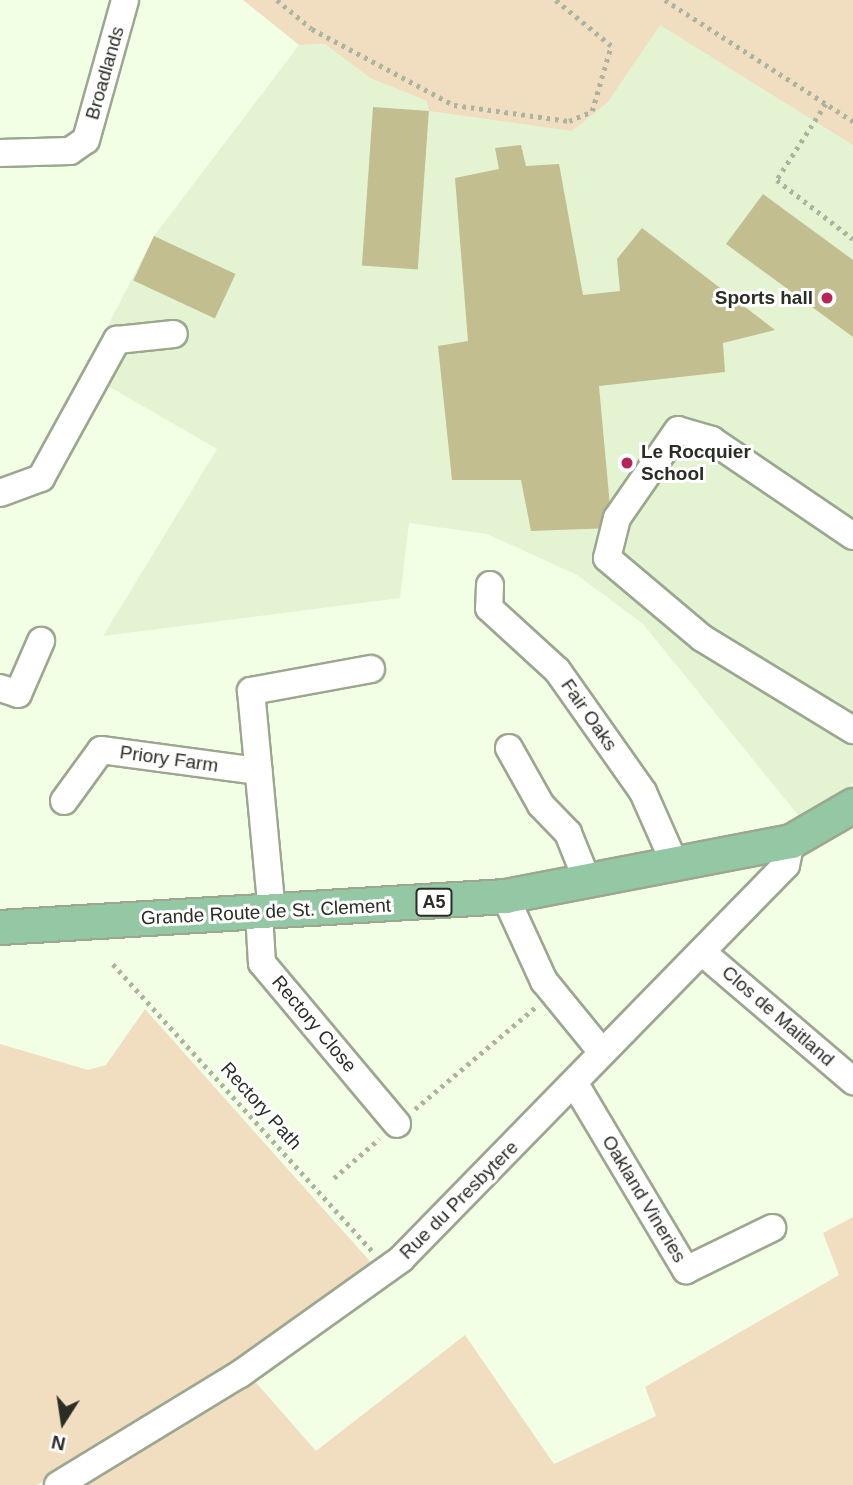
<!DOCTYPE html>
<html>
<head>
<meta charset="utf-8">
<style>
  body { margin:0 }
  #map { position:relative; width:853px; height:1485px; overflow:hidden; background:#f2ffe5; font-family:Helvetica,sans-serif }
  div>[style] { position:absolute }
  .built>* { inset:0; background:#e4f4d3 }
  .green>* { inset:0; background:#f1dec0 }
  .building>* { inset:0; background:#c2be8f; transform-origin:0 0 }
  .path>* { height:4.5px; margin-top:-2.25px; transform-origin:0; background:repeating-linear-gradient(90deg,#aab4a0 0 3.5px,transparent 0 8.5px) }
  .roads { filter:drop-shadow(2px 0 #9ca78f) drop-shadow(-2px 0 #9ca78f) drop-shadow(0 2px #9ca78f) drop-shadow(0 -2px #9ca78f) }
  .minor>* { height:26px; margin:-13px; padding:0 13px; transform-origin:13px; border-radius:13px; background:#fff }
  .major>* { height:33px; margin:-16.5px; padding:0 16.5px; transform-origin:16.5px; border-radius:16.5px; background:#94c7a4 }
  .dots>* { width:19px; height:19px; translate:-50% -50%; box-sizing:border-box; border:4px solid #fff; border-radius:50% }
  span { translate:-50% -50%; white-space:nowrap; text-align:center; line-height:1.15; -webkit-text-stroke:6px #fff; paint-order:stroke }
  .shield-label span { padding:2px 5px; background:#fff; border:2px solid; border-radius:5px; -webkit-text-stroke-width:0 }
  .shield-label { font-size:18px; color:#2a2e25; font-weight:700 }
  .street-label { font-size:19px; color:#2a2e25 }
  .poi-label { font-size:19px; color:#2a2e25; font-weight:700 }
  .right { translate:-100% -50%; text-align:right }
  .left { translate:0 -50%; text-align:left }
  .north { position:absolute; left:28px; top:1387px; width:70px; height:70px; -webkit-text-stroke:5px #fff; paint-order:stroke; rotate:192deg; font-size:19px; font-weight:700; line-height:28px; text-align:center; color:#2a2e25 }
  .north::after { content:''; display:block; margin:auto; width:24px; height:32px; background:#2a2e25; clip-path:polygon(50% 0,100% 100%,50% 72%,0 100%) }
</style>
</head>
<body>
<div id="map">
  <div class="built">
    <div style="clip-path:polygon(853px 0,853px 783px,802px 820px,643px 624px,577px 575px,487px 534px,409px 523px,400px 598px,103px 636px,217px 449px,84px 372px,154px 236px,299px 45px,325px 44px,370px 78px,427px 101px,659px 24px)"></div>
  </div>
  <div class="green">
    <div style="clip-path:polygon(243px 0,853px 0,853px 145px,660px 25px,608px 102px,572px 131px,429px 111px,427px 101px,370px 78px,325px 44px,299px 45px)"></div>
    <div style="clip-path:polygon(145px 1009px,376px 1268px,239px 1364px,37px 1485px,0 1485px,0 1044px,88px 1070px,106px 1065px)"></div>
    <div style="clip-path:polygon(853px 1217px,853px 1485px,75px 1485px,252px 1378px,316px 1451px,465px 1335px,554px 1464px,656px 1416px,645px 1387px,839px 1275px,823px 1233px)"></div>
  </div>
  <div class="building">
    <div style="left:373px;top:107px;width:56px;height:159px;rotate:4deg"></div>
    <div style="clip-path:polygon(521px 145px,526px 166px,559px 164px,583px 295px,620px 291px,617px 259px,642px 228px,775px 330px,723px 343px,725px 372px,599px 386px,612px 528px,531px 531px,521px 480px,452px 480px,438px 346px,468px 341px,455px 178px,499px 169px,495px 148px)"></div>
    <div style="clip-path:polygon(763px 194px,853px 260px,853px 337px,726px 244px)"></div>
    <div style="left:154px;top:236px;width:90px;height:49px;rotate:25deg"></div>
  </div>
  <div class="path">
    <div style="left:277px;top:0;width:45px;rotate:39.6deg"></div>
    <div style="left:312px;top:29px;width:161px;rotate:28.2deg"></div>
    <div style="left:454px;top:105px;width:116px;rotate:7.9deg"></div>
    <div style="left:569px;top:121px;width:25px;rotate:-23deg"></div>
    <div style="left:592px;top:111px;width:68px;rotate:-73.7deg"></div>
    <div style="left:611px;top:46px;width:72px;rotate:-140.6deg"></div>
    <div style="left:665px;top:0;width:224px;rotate:32.8deg"></div>
    <div style="left:826px;top:104px;width:90px;rotate:122.8deg"></div>
    <div style="left:777px;top:180px;width:96px;rotate:37.8deg"></div>
    <div style="left:113px;top:964px;width:388px;rotate:47.9deg"></div>
    <div style="left:415px;top:1109px;width:160px;rotate:-40.2deg"></div>
    <div style="left:334px;top:1178px;width:60px;rotate:-40.9deg"></div>
  </div>
  <div class="roads">
    <div class="minor">
      <div style="left:0;top:153px;width:70px;rotate:-1.6deg"></div>
      <div style="left:70px;top:151px;width:19px;rotate:-35deg"></div>
      <div style="left:86px;top:140px;width:145px;rotate:-74.4deg"></div>
      <div style="left:0;top:493px;width:44px;rotate:-20.1deg"></div>
      <div style="left:41px;top:478px;width:158px;rotate:-61.2deg"></div>
      <div style="left:117px;top:340px;width:57px;rotate:-6deg"></div>
      <div style="left:853px;top:536px;width:171px;rotate:-145.8deg"></div>
      <div style="left:712px;top:440px;width:35px;rotate:-164deg"></div>
      <div style="left:678px;top:430px;width:107px;rotate:124.7deg"></div>
      <div style="left:617px;top:518px;width:41px;rotate:104deg"></div>
      <div style="left:607px;top:558px;width:124px;rotate:40.1deg"></div>
      <div style="left:702px;top:638px;width:177px;rotate:31.4deg"></div>
      <div style="left:490px;top:585px;width:23px;rotate:92deg"></div>
      <div style="left:489px;top:608px;width:92px;rotate:42.4deg"></div>
      <div style="left:557px;top:670px;width:149px;rotate:54.8deg"></div>
      <div style="left:643px;top:792px;width:77px;rotate:66.1deg"></div>
      <div style="left:0;top:688px;width:19px;rotate:18deg"></div>
      <div style="left:18px;top:694px;width:58px;rotate:-66.5deg"></div>
      <div style="left:509px;top:748px;width:65px;rotate:60.7deg"></div>
      <div style="left:541px;top:805px;width:39px;rotate:46deg"></div>
      <div style="left:568px;top:833px;width:51px;rotate:68deg"></div>
      <div style="left:64px;top:801px;width:63px;rotate:-54deg"></div>
      <div style="left:101px;top:750px;width:159px;rotate:7.6deg"></div>
      <div style="left:505px;top:896px;width:94px;rotate:65.4deg"></div>
      <div style="left:544px;top:981px;width:92px;rotate:50.8deg"></div>
      <div style="left:259px;top:913px;width:50px;rotate:86.6deg"></div>
      <div style="left:262px;top:963px;width:210px;rotate:50deg"></div>
      <div style="left:272px;top:913px;width:223px;rotate:-95.4deg"></div>
      <div style="left:251px;top:691px;width:122px;rotate:-10.4deg"></div>
      <div style="left:702px;top:952px;width:199px;rotate:40.5deg"></div>
      <div style="left:575px;top:1084px;width:217px;rotate:59.2deg"></div>
      <div style="left:686px;top:1270px;width:96px;rotate:-26deg"></div>
      <div style="left:58px;top:1485px;width:213px;rotate:-31.4deg"></div>
      <div style="left:240px;top:1374px;width:198px;rotate:-35.5deg"></div>
      <div style="left:401px;top:1259px;width:551px;rotate:-45.66deg"></div>
      <div style="left:786px;top:865px;width:25px;rotate:-78deg"></div>
    </div>
    <div class="major">
      <div style="left:0;top:927px;width:506px;rotate:-3.51deg"></div>
      <div style="left:505px;top:896px;width:291px;rotate:-10.9deg"></div>
      <div style="left:791px;top:841px;width:72px;rotate:-30.1deg"></div>
    </div>
  </div>
  <div class="dots">
    <div style="left:827px;top:298px;background:#b52656"></div>
    <div style="left:627px;top:463px;background:#b52656"></div>
  </div>
  <div class="shield-label">
    <span style="left:434px;top:902px">A5</span>
  </div>
  <div class="street-label">
    <span style="left:105px;top:73px;rotate:-74deg">Broadlands</span>
    <span style="left:589px;top:715px;rotate:55deg">Fair Oaks</span>
    <span style="left:169px;top:759px;rotate:8deg">Priory Farm</span>
    <span style="left:266px;top:912px;rotate:-3deg">Grande Route de St. Clement</span>
    <span style="left:778px;top:1016px;rotate:41deg">Clos de Maitland</span>
    <span style="left:314px;top:1024px;rotate:50deg">Rectory Close</span>
    <span style="left:261px;top:1106px;rotate:48deg">Rectory Path</span>
    <span style="left:644px;top:1199px;rotate:59deg">Oakland Vineries</span>
    <span style="left:459px;top:1200px;rotate:-45deg">Rue du Presbytere</span>
  </div>
  <div class="poi-label">
    <span class="right" style="left:813px;top:298px">Sports hall</span>
    <span class="left" style="left:641px;top:463px">Le Rocquier<br>School</span>
  </div>
  <div class="north">N</div>
</div>
</body>
</html>
